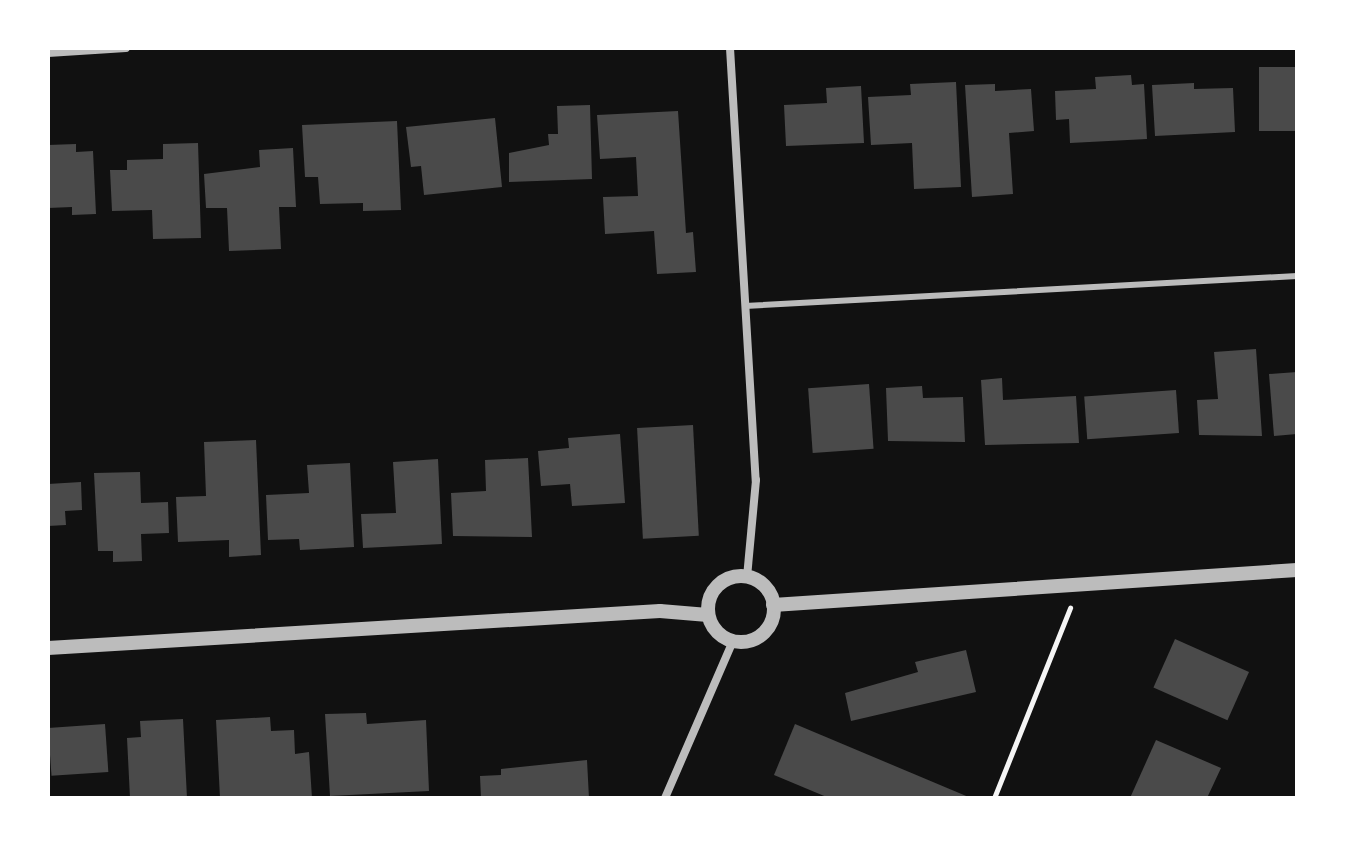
<!DOCTYPE html>
<html>
<head>
<meta charset="utf-8">
<style>
  body { margin:0 }
  #map { position:relative; width:1345px; height:846px; overflow:hidden; background:#111; font-family:"Zilla Slab",serif }
  div>[style] { position:absolute }
  .building>* { inset:0; background:#4a4a4a; transform-origin:0 0 }
  .path>* { height:5px; margin:-2.5px; padding:0 2.5px; transform-origin:2.5px; border-radius:2.5px; background:#f5f5f5 }
  .service>* { height:6px; margin:-3px; padding:0 3px; transform-origin:3px; border-radius:3px; background:#bcbcbc }
  .minor>* { height:8px; margin:-4px; padding:0 4px; transform-origin:4px; border-radius:4px; background:#bcbcbc }
  .tertiary>* { height:14px; margin:-7px; padding:0 7px; transform-origin:7px; border-radius:7px; background:#bcbcbc }
  .tertiary>.ring { margin:-7px; padding:0; box-sizing:content-box; background:none; border:14px solid #bcbcbc; border-radius:50% }
  span { translate:-50% -50%; white-space:nowrap; text-align:center; line-height:1.15; -webkit-text-stroke:6px #fff; paint-order:stroke }
  .frame { position:absolute; inset:0; border:50px solid #fff; pointer-events:none }
</style>
</head>
<body>
<div id="map">
  <div class="building">
    <div style="left:1297px;top:67px;width:64px;height:38px;rotate:90deg"></div>
    <div style="clip-path:polygon(1131px 75px,1132px 85px,1144px 84px,1147px 139px,1070px 143px,1069px 119px,1056px 120px,1055px 91px,1096px 89px,1095px 77px)"></div>
    <div style="clip-path:polygon(956px 82px,961px 187px,914px 189px,912px 143px,871px 145px,868px 97px,911px 95px,910px 84px)"></div>
    <div style="clip-path:polygon(1194px 83px,1194px 89px,1233px 88px,1235px 132px,1155px 136px,1152px 85px)"></div>
    <div style="clip-path:polygon(995px 84px,995px 91px,1031px 89px,1034px 131px,1009px 133px,1013px 194px,972px 197px,965px 85px)"></div>
    <div style="clip-path:polygon(861px 86px,864px 143px,786px 146px,784px 105px,827px 103px,826px 88px)"></div>
    <div style="clip-path:polygon(590px 105px,592px 179px,509px 182px,509px 153px,549px 145px,548px 134px,558px 134px,557px 106px)"></div>
    <div style="clip-path:polygon(678px 111px,686px 233px,693px 232px,696px 272px,657px 274px,654px 231px,605px 234px,603px 197px,638px 196px,636px 157px,600px 159px,597px 115px)"></div>
    <div style="clip-path:polygon(495px 118px,502px 187px,424px 195px,421px 166px,411px 167px,406px 127px)"></div>
    <div style="clip-path:polygon(397px 121px,401px 210px,363px 211px,363px 203px,320px 204px,318px 177px,305px 177px,302px 125px)"></div>
    <div style="clip-path:polygon(198px 143px,201px 238px,153px 239px,152px 210px,112px 211px,110px 170px,127px 170px,127px 160px,163px 159px,163px 144px)"></div>
    <div style="clip-path:polygon(76px 144px,76px 152px,93px 151px,96px 214px,72px 215px,72px 207px,48px 208px,48px 145px)"></div>
    <div style="clip-path:polygon(293px 148px,296px 207px,279px 207px,281px 249px,229px 251px,227px 208px,206px 208px,204px 174px,260px 167px,259px 150px)"></div>
    <div style="clip-path:polygon(1256px 349px,1262px 436px,1199px 435px,1197px 400px,1218px 399px,1214px 352px)"></div>
    <div style="clip-path:polygon(1297px 372px,1297px 434px,1274px 436px,1269px 374px)"></div>
    <div style="clip-path:polygon(1002px 378px,1003px 400px,1076px 396px,1079px 443px,985px 445px,981px 380px)"></div>
    <div style="left:869px;top:384px;width:65px;height:61px;rotate:86deg"></div>
    <div style="clip-path:polygon(922px 386px,923px 398px,963px 397px,965px 442px,888px 441px,886px 388px)"></div>
    <div style="left:1176px;top:390px;width:43px;height:92px;rotate:86deg"></div>
    <div style="left:693px;top:425px;width:111px;height:56px;rotate:87deg"></div>
    <div style="clip-path:polygon(620px 434px,625px 503px,572px 506px,570px 484px,541px 486px,538px 451px,569px 448px,568px 438px)"></div>
    <div style="clip-path:polygon(256px 440px,261px 555px,229px 557px,229px 540px,178px 542px,176px 497px,206px 496px,204px 442px)"></div>
    <div style="clip-path:polygon(528px 458px,532px 537px,453px 536px,451px 493px,486px 491px,485px 460px)"></div>
    <div style="clip-path:polygon(438px 459px,442px 544px,363px 548px,361px 514px,396px 513px,393px 462px)"></div>
    <div style="clip-path:polygon(350px 463px,354px 547px,300px 550px,299px 539px,268px 540px,266px 495px,309px 493px,307px 465px)"></div>
    <div style="clip-path:polygon(140px 472px,141px 503px,168px 502px,169px 533px,141px 534px,142px 561px,113px 562px,113px 551px,98px 551px,94px 473px)"></div>
    <div style="clip-path:polygon(81px 482px,82px 510px,65px 511px,66px 525px,48px 526px,48px 484px)"></div>
    <div style="left:1175px;top:639px;width:81px;height:53px;rotate:24deg"></div>
    <div style="clip-path:polygon(966px 650px,976px 692px,851px 721px,845px 693px,918px 672px,915px 662px)"></div>
    <div style="clip-path:polygon(366px 713px,367px 724px,426px 720px,429px 791px,330px 796px,325px 714px)"></div>
    <div style="clip-path:polygon(270px 717px,271px 731px,294px 730px,295px 754px,309px 752px,312px 798px,220px 798px,216px 720px)"></div>
    <div style="clip-path:polygon(183px 719px,187px 798px,130px 798px,127px 738px,141px 737px,140px 721px)"></div>
    <div style="left:105px;top:724px;width:48px;height:57px;rotate:86deg"></div>
    <div style="clip-path:polygon(795px 724px,971px 798px,829px 798px,774px 775px)"></div>
    <div style="clip-path:polygon(1156px 740px,1221px 768px,1207px 798px,1130px 798px)"></div>
    <div style="clip-path:polygon(587px 760px,589px 798px,481px 798px,480px 776px,501px 775px,501px 769px)"></div>
  </div>
  <div class="path">
    <div style="left:994px;top:798px;width:205px;rotate:-68.2deg"></div>
  </div>
  <div class="service">
    <div style="left:745px;top:306px;width:553px;rotate:-3.11deg"></div>
  </div>
  <div class="minor">
    <div style="left:730px;top:48px;width:433px;rotate:86.6deg"></div>
    <div style="left:756px;top:480px;width:97px;rotate:95.3deg"></div>
    <div style="left:48px;top:53px;width:78px;rotate:-3.7deg"></div>
    <div style="left:665px;top:798px;width:171px;rotate:-66.6deg"></div>
  </div>
  <div class="tertiary">
    <div class="ring" style="left:708px;top:576px;width:52px;height:52px"></div>
    <div style="left:773px;top:605px;width:525px;rotate:-3.82deg"></div>
    <div style="left:48px;top:648px;width:613px;rotate:-3.46deg"></div>
    <div style="left:660px;top:611px;width:48px;rotate:4.8deg"></div>
  </div>
  <div class="frame"></div>
</div>
</body>
</html>
